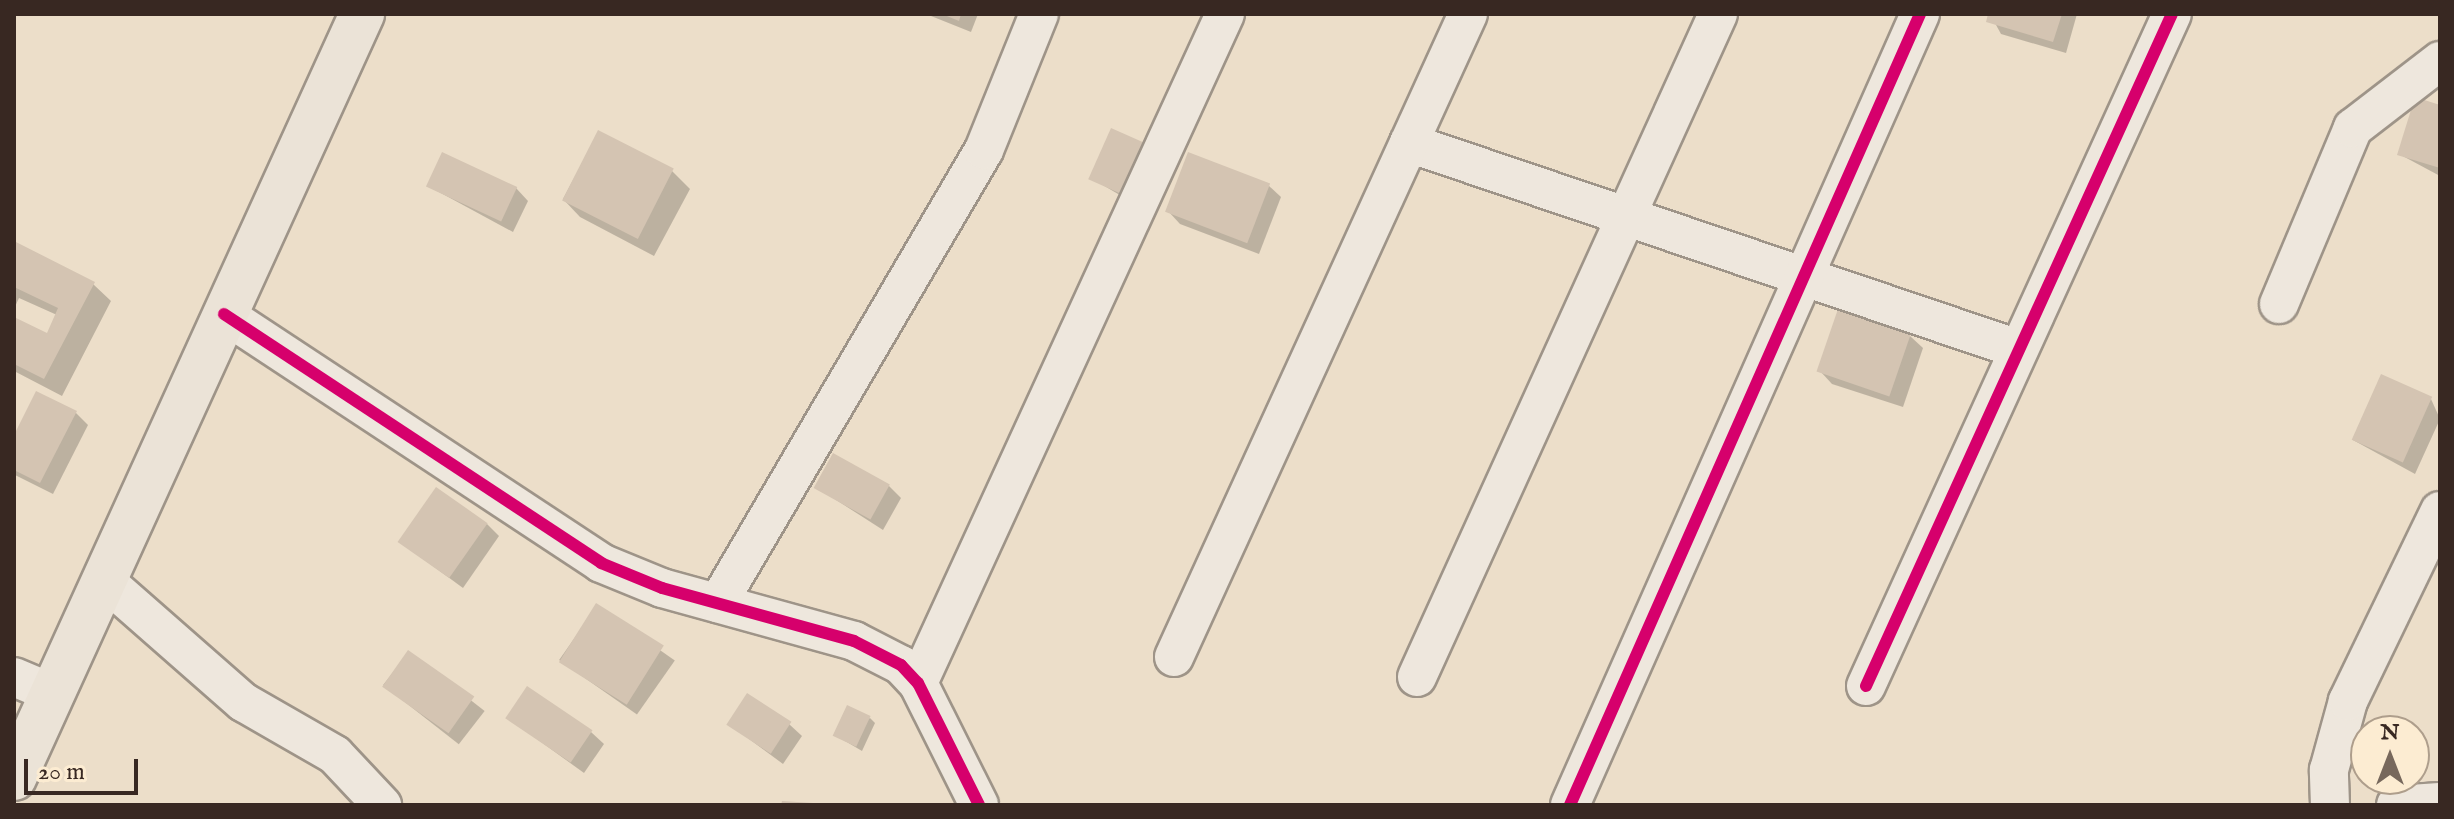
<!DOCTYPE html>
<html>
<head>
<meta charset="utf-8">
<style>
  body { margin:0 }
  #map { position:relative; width:2454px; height:819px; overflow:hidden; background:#ecdec9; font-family:"IM FELL English",serif }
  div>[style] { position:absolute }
  .shadow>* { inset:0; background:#0003; transform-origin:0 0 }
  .building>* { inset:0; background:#d4c4b2; transform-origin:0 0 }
  .roads { filter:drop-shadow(2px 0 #9e9488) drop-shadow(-2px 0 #9e9488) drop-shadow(0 2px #9e9488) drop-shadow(0 -2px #9e9488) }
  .street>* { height:38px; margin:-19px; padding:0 19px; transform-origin:19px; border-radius:19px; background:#eee7dd }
  .highway>* { height:44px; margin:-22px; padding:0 22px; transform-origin:22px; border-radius:22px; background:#ebe3d7 }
  .cycleway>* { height:12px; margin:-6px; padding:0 6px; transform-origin:6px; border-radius:6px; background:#d6006c }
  span { translate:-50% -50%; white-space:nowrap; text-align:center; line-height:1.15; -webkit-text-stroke:6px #fcecd2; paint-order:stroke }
  .frame { position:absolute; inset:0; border:16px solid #382822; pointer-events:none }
  .north { position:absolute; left:2350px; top:715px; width:80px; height:80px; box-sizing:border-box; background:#fcecd2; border:2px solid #ae9e8c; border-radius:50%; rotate:0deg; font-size:22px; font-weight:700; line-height:32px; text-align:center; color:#382822 }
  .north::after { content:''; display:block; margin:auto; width:28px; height:36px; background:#77685c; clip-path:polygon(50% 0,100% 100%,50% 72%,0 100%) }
  .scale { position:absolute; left:24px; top:759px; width:114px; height:36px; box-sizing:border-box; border:4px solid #382822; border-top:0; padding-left:10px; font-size:24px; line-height:28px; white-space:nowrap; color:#382822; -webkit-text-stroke:6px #fcecd2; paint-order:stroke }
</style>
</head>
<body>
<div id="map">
  <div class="shadow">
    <div style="clip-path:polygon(926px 14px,978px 14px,971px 32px)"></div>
    <div style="clip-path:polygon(1990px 14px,2077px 14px,2066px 53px,2001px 34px)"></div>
    <div style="clip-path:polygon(2440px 107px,2440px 176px,2399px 154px)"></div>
    <div style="clip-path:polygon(1112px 131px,1140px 207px,1091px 178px)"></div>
    <div style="clip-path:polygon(598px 133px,672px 171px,690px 189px,654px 256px,580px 217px,563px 199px)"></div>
    <div style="clip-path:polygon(1268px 185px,1281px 197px,1259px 254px,1180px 224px,1168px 211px)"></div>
    <div style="clip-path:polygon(428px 186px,516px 188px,528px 201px,513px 232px)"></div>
    <div style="clip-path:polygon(14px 243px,93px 284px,111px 301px,62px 396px,14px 371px,14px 319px,47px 335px,57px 315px,19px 298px,14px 309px)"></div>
    <div style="clip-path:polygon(1910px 336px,1923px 348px,1903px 407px,1832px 384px,1820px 371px)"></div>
    <div style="clip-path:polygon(2431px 399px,2440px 419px,2415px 474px,2353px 440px)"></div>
    <div style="clip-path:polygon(75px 412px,88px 425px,53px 494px,15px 475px,14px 440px)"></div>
    <div style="clip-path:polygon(889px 486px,901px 498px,883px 530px,816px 487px)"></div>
    <div style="clip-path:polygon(487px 524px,499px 536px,463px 588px,400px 542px)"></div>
    <div style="left:597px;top:606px;width:95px;height:66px;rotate:35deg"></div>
    <div style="left:409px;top:652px;width:96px;height:42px;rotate:38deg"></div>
    <div style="clip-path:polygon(508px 718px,591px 732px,604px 744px,584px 773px)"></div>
    <div style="clip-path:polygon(870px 718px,875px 723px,862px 751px,835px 735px)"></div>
    <div style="clip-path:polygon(729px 724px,789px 724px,802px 736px,783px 764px)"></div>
  </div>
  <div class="building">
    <div style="clip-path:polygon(942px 14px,961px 14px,959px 21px)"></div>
    <div style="clip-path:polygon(1988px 14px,2062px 14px,2053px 42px,1986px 22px)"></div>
    <div style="clip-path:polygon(2415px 97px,2440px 105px,2440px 168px,2397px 155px)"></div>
    <div style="left:1111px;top:128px;width:42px;height:56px;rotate:24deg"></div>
    <div style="left:598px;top:130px;width:85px;height:79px;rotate:27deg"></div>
    <div style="left:442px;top:152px;width:83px;height:38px;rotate:25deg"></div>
    <div style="left:1188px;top:152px;width:88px;height:64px;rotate:21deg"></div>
    <div style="clip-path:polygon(14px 241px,95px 282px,44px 379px,14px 364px,14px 317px,47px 333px,58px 308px,14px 287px)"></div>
    <div style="left:1838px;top:309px;width:77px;height:66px;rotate:19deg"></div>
    <div style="left:2381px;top:374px;width:56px;height:72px;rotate:24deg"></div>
    <div style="clip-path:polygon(36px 391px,77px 411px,40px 483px,14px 470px,14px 435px)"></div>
    <div style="left:833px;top:453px;width:65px;height:40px;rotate:29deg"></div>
    <div style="left:436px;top:487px;width:63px;height:67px;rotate:35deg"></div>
    <div style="left:596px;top:603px;width:80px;height:70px;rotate:32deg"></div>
    <div style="left:408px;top:650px;width:81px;height:45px;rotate:35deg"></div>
    <div style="left:527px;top:686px;width:79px;height:39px;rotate:34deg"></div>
    <div style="left:747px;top:693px;width:53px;height:38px;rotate:33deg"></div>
    <div style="left:847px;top:705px;width:26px;height:34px;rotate:25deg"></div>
    <div style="clip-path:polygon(782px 801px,813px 803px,813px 805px,781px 805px)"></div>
  </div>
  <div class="roads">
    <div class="street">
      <div style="left:1409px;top:143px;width:640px;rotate:18.69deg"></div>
      <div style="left:2279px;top:304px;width:191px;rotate:-67.2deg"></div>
      <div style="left:2353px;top:128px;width:110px;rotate:-37.6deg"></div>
      <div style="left:224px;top:314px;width:452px;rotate:33.4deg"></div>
      <div style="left:601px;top:563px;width:66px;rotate:22.3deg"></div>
      <div style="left:662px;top:588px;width:199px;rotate:15.4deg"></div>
      <div style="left:854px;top:641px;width:53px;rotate:27.1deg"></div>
      <div style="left:901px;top:665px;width:25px;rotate:47deg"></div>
      <div style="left:918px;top:683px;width:136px;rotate:63.4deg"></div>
      <div style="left:104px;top:580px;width:185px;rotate:41.3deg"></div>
      <div style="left:243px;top:702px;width:106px;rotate:29.9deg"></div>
      <div style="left:335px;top:755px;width:69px;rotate:46.8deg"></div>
      <div style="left:718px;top:603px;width:525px;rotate:-59.58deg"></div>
      <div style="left:984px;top:150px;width:147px;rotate:-68deg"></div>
      <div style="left:1174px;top:657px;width:707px;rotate:-65.43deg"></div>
      <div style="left:14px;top:677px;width:43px;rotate:23deg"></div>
      <div style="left:1417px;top:677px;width:728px;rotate:-65.58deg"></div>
      <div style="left:918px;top:683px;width:736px;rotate:-65.35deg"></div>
      <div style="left:1866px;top:686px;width:738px;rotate:-65.52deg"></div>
      <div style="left:1570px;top:805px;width:865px;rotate:-66.13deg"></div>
      <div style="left:2330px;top:805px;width:35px;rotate:-92deg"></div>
      <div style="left:2329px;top:770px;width:72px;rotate:-74.6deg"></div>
      <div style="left:2348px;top:701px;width:211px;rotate:-64.2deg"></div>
      <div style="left:2396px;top:805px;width:44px;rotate:-3.9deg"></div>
    </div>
    <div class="highway">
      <div style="left:14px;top:778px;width:840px;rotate:-65.51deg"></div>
    </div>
  </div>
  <div class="cycleway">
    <div style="left:224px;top:314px;width:452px;rotate:33.4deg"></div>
    <div style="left:601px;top:563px;width:66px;rotate:22.3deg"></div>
    <div style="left:662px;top:588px;width:199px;rotate:15.4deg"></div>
    <div style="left:854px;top:641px;width:53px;rotate:27.1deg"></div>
    <div style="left:901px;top:665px;width:25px;rotate:47deg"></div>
    <div style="left:918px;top:683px;width:136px;rotate:63.4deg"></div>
    <div style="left:1866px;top:686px;width:738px;rotate:-65.52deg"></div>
    <div style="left:1570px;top:805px;width:865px;rotate:-66.13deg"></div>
  </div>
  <div class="frame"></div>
  <div class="north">N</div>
  <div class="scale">20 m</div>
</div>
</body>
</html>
